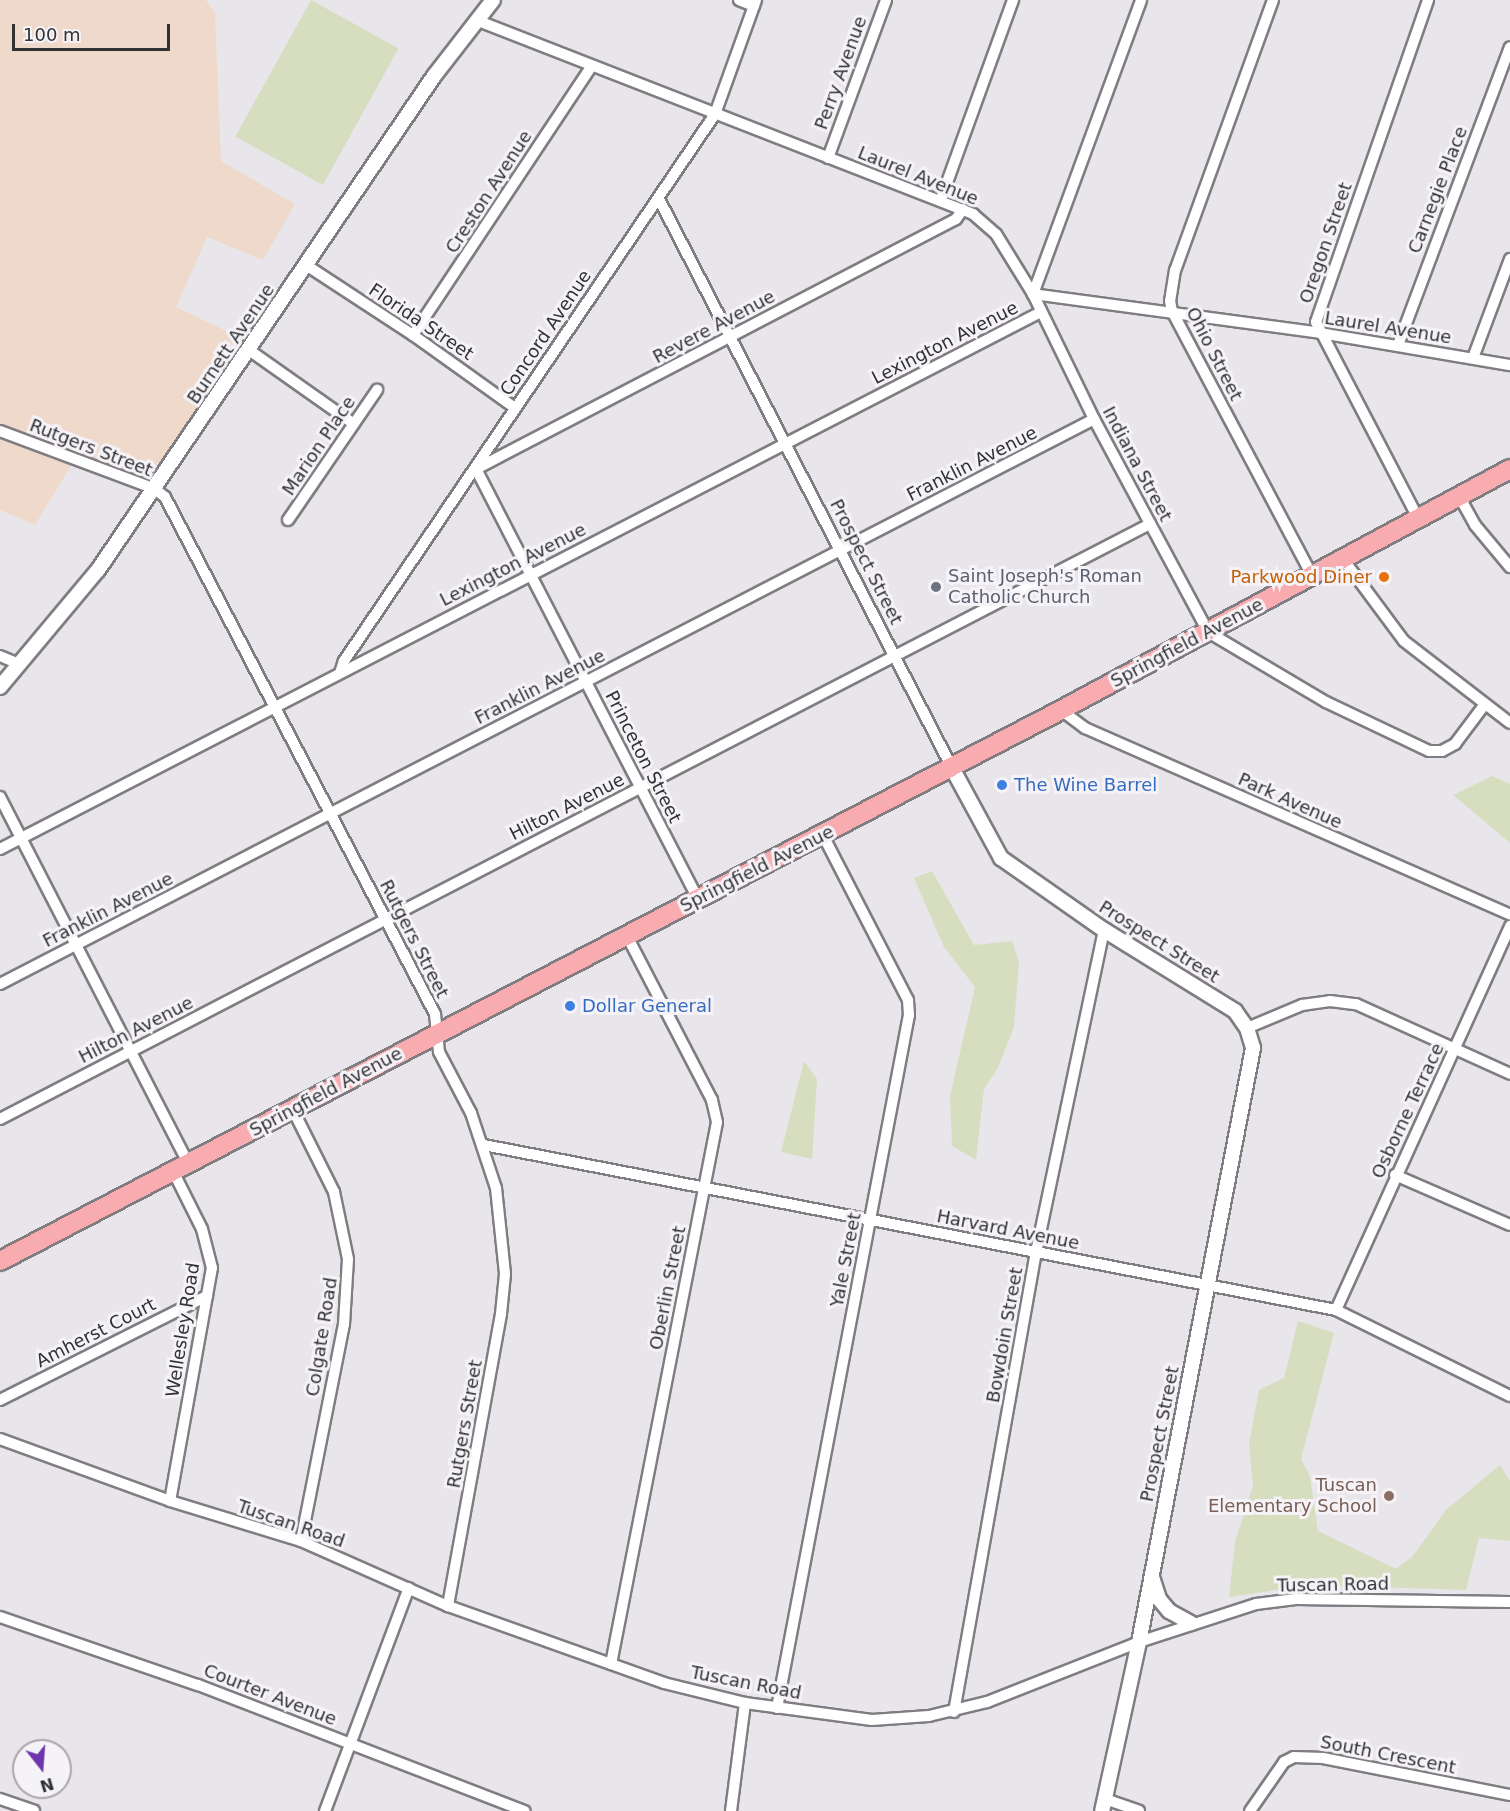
<!DOCTYPE html>
<html>
<head>
<meta charset="utf-8">
<style>
  body { margin:0 }
  #map { position:relative; width:1510px; height:1811px; overflow:hidden; background:#e8e6eb; font-family:"DejaVu Sans",sans-serif }
  div>[style] { position:absolute }
  .industrial>* { inset:0; background:#eed9cb }
  .green>* { inset:0; background:#d6debf; transform-origin:0 0 }
  .roads { filter:drop-shadow(2px 0 #807d82) drop-shadow(-2px 0 #807d82) drop-shadow(0 2px #807d82) drop-shadow(0 -2px #807d82) }
  .minor>* { height:10px; margin:-5px; padding:0 5px; transform-origin:5px; border-radius:5px; background:#fff }
  .tertiary>* { height:14px; margin:-7px; padding:0 7px; transform-origin:7px; border-radius:7px; background:#fff }
  .primary>* { height:18px; margin:-9px; padding:0 9px; transform-origin:9px; border-radius:9px; background:#f9acaf }
  .dots>* { width:16px; height:16px; translate:-50% -50%; box-sizing:border-box; border:3px solid #f6f3f8; border-radius:50% }
  span { translate:-50% -50%; white-space:nowrap; text-align:center; line-height:1.15; -webkit-text-stroke:6px #f6f3f8; paint-order:stroke }
  .street-label { font-size:18px; color:#323234 }
  .worship-label { font-size:18px; color:#5b616d }
  .left { translate:0 -50%; text-align:left }
  .food-label { font-size:18px; color:#c56008 }
  .right { translate:-100% -50%; text-align:right }
  .shop-label { font-size:18px; color:#366cbe }
  .education-label { font-size:18px; color:#785e54 }
  .north { position:absolute; left:12px; top:1739px; width:60px; height:60px; box-sizing:border-box; background:#f6f3f8; border:2px solid #a8a6aa; border-radius:50%; rotate:163deg; font-size:16px; font-weight:700; line-height:24px; text-align:center; color:#323234 }
  .north::after { content:''; display:block; margin:auto; width:21px; height:27px; background:#6e36ac; clip-path:polygon(50% 0,100% 100%,50% 72%,0 100%) }
  .scale { position:absolute; left:12px; top:24px; width:158px; height:27px; box-sizing:border-box; border:3px solid #323234; border-top:0; padding-left:8px; font-size:18px; line-height:21px; white-space:nowrap; color:#323234; -webkit-text-stroke:4px #f6f3f8; paint-order:stroke }
</style>
</head>
<body>
<div id="map">
  <div class="industrial">
    <div style="clip-path:polygon(0 0,206px 0,215px 13px,221px 161px,295px 204px,263px 260px,207px 237px,176px 307px,243px 339px,157px 468px,142px 477px,78px 454px,35px 525px,0 510px)"></div>
  </div>
  <div class="green">
    <div style="left:311px;top:0;width:100px;height:156px;rotate:29deg"></div>
    <div style="clip-path:polygon(1492px 776px,1510px 784px,1510px 843px,1453px 795px)"></div>
    <div style="clip-path:polygon(932px 871px,974px 945px,1012px 941px,1019px 962px,1014px 1027px,998px 1068px,984px 1089px,976px 1160px,952px 1146px,950px 1096px,975px 987px,944px 947px,914px 878px)"></div>
    <div style="clip-path:polygon(804px 1061px,817px 1079px,812px 1159px,781px 1152px)"></div>
    <div style="clip-path:polygon(1298px 1321px,1334px 1333px,1301px 1459px,1310px 1476px,1318px 1531px,1396px 1569px,1413px 1556px,1446px 1510px,1500px 1465px,1510px 1481px,1510px 1541px,1479px 1538px,1466px 1590px,1310px 1585px,1229px 1597px,1235px 1542px,1253px 1486px,1249px 1443px,1259px 1390px,1284px 1378px)"></div>
  </div>
  <div class="roads">
    <div class="minor">
      <div style="left:739px;top:0;width:16px;rotate:22deg"></div>
      <div style="left:1273px;top:0;width:287px;rotate:109.9deg"></div>
      <div style="left:1175px;top:270px;width:31px;rotate:99deg"></div>
      <div style="left:1170px;top:301px;width:10px;rotate:79deg"></div>
      <div style="left:1172px;top:311px;width:299px;rotate:62.1deg"></div>
      <div style="left:476px;top:20px;width:534px;rotate:21.32deg"></div>
      <div style="left:973px;top:214px;width:30px;rotate:41deg"></div>
      <div style="left:996px;top:234px;width:70px;rotate:58.3deg"></div>
      <div style="left:1033px;top:294px;width:139px;rotate:64deg"></div>
      <div style="left:1094px;top:419px;width:242px;rotate:61.8deg"></div>
      <div style="left:1208px;top:632px;width:137px;rotate:30.7deg"></div>
      <div style="left:1326px;top:702px;width:114px;rotate:25.4deg"></div>
      <div style="left:1429px;top:751px;width:13px"></div>
      <div style="left:1442px;top:751px;width:15px;rotate:-28deg"></div>
      <div style="left:1455px;top:744px;width:50px;rotate:-53.1deg"></div>
      <div style="left:828px;top:158px;width:168px;rotate:-69.8deg"></div>
      <div style="left:659px;top:199px;width:638px;rotate:62.75deg"></div>
      <div style="left:941px;top:199px;width:212px;rotate:-70.1deg"></div>
      <div style="left:306px;top:265px;width:128px;rotate:33.2deg"></div>
      <div style="left:413px;top:335px;width:125px;rotate:35.6deg"></div>
      <div style="left:1033px;top:294px;width:290px;rotate:7.7deg"></div>
      <div style="left:1320px;top:333px;width:193px;rotate:9.6deg"></div>
      <div style="left:1033px;top:294px;width:313px;rotate:-69.8deg"></div>
      <div style="left:413px;top:335px;width:322px;rotate:-56.4deg"></div>
      <div style="left:1398px;top:345px;width:318px;rotate:-69.4deg"></div>
      <div style="left:249px;top:350px;width:128px;rotate:35.2deg"></div>
      <div style="left:1473px;top:358px;width:106px;rotate:-69.5deg"></div>
      <div style="left:0;top:431px;width:165px;rotate:20.5deg"></div>
      <div style="left:155px;top:489px;width:13px;rotate:39deg"></div>
      <div style="left:165px;top:497px;width:583px;rotate:62.42deg"></div>
      <div style="left:435px;top:1014px;width:38px;rotate:84deg"></div>
      <div style="left:439px;top:1052px;width:69px;rotate:62.3deg"></div>
      <div style="left:471px;top:1113px;width:79px;rotate:71.6deg"></div>
      <div style="left:496px;top:1188px;width:86px;rotate:84deg"></div>
      <div style="left:505px;top:1274px;width:40px;rotate:95.7deg"></div>
      <div style="left:501px;top:1314px;width:297px;rotate:100.3deg"></div>
      <div style="left:1459px;top:496px;width:33px;rotate:61deg"></div>
      <div style="left:1475px;top:525px;width:55px;rotate:50.2deg"></div>
      <div style="left:1418px;top:518px;width:221px;rotate:-117.5deg"></div>
      <div style="left:1316px;top:322px;width:341px;rotate:-70.8deg"></div>
      <div style="left:288px;top:520px;width:158px;rotate:-55.6deg"></div>
      <div style="left:1343px;top:559px;width:102px;rotate:53.4deg"></div>
      <div style="left:1404px;top:641px;width:134px;rotate:37.7deg"></div>
      <div style="left:0;top:656px;width:21px;rotate:23deg"></div>
      <div style="left:340px;top:673px;width:13px;rotate:-72deg"></div>
      <div style="left:344px;top:661px;width:661px;rotate:-55.85deg"></div>
      <div style="left:715px;top:114px;width:121px;rotate:-70.2deg"></div>
      <div style="left:1061px;top:710px;width:30px;rotate:37deg"></div>
      <div style="left:1085px;top:728px;width:464px;rotate:23.7deg"></div>
      <div style="left:0;top:797px;width:411px;rotate:62.8deg"></div>
      <div style="left:0;top:849px;width:1171px;rotate:-27.29deg"></div>
      <div style="left:698px;top:899px;width:484px;rotate:-117.3deg"></div>
      <div style="left:476px;top:469px;width:541px;rotate:-27.51deg"></div>
      <div style="left:956px;top:219px;width:12px;rotate:-55deg"></div>
      <div style="left:0;top:984px;width:1231px;rotate:-27.31deg"></div>
      <div style="left:1247px;top:1028px;width:60px;rotate:-22.7deg"></div>
      <div style="left:1302px;top:1005px;width:28px;rotate:-8deg"></div>
      <div style="left:1330px;top:1001px;width:26px;rotate:7deg"></div>
      <div style="left:1356px;top:1004px;width:169px;rotate:24.4deg"></div>
      <div style="left:293px;top:1110px;width:92px;rotate:63.4deg"></div>
      <div style="left:334px;top:1192px;width:68px;rotate:78.2deg"></div>
      <div style="left:348px;top:1259px;width:65px;rotate:93.5deg"></div>
      <div style="left:344px;top:1324px;width:221px;rotate:101.2deg"></div>
      <div style="left:0;top:1119px;width:1295px;rotate:-27.36deg"></div>
      <div style="left:484px;top:1145px;width:868px;rotate:10.96deg"></div>
      <div style="left:1336px;top:1310px;width:194px;rotate:26.3deg"></div>
      <div style="left:1395px;top:1175px;width:125px;rotate:23.5deg"></div>
      <div style="left:1336px;top:1310px;width:422px;rotate:-65.6deg"></div>
      <div style="left:0;top:1400px;width:232px;rotate:-26.7deg"></div>
      <div style="left:0;top:1439px;width:181px;rotate:20deg"></div>
      <div style="left:170px;top:1501px;width:137px;rotate:17deg"></div>
      <div style="left:301px;top:1541px;width:161px;rotate:23.9deg"></div>
      <div style="left:448px;top:1606px;width:229px;rotate:19.6deg"></div>
      <div style="left:664px;top:1683px;width:83px;rotate:13.9deg"></div>
      <div style="left:745px;top:1703px;width:128px;rotate:7.6deg"></div>
      <div style="left:872px;top:1720px;width:57px;rotate:-4deg"></div>
      <div style="left:929px;top:1716px;width:60px;rotate:-13.6deg"></div>
      <div style="left:987px;top:1702px;width:163px;rotate:-21.5deg"></div>
      <div style="left:1139px;top:1642px;width:123px;rotate:-18deg"></div>
      <div style="left:1256px;top:1604px;width:40px;rotate:-7.1deg"></div>
      <div style="left:1296px;top:1599px;width:214px;rotate:0.8deg"></div>
      <div style="left:170px;top:1501px;width:237px;rotate:-79.8deg"></div>
      <div style="left:212px;top:1268px;width:40px;rotate:-104.4deg"></div>
      <div style="left:202px;top:1229px;width:65px;rotate:-116.6deg"></div>
      <div style="left:0;top:1617px;width:209px;rotate:19deg"></div>
      <div style="left:198px;top:1685px;width:350px;rotate:21.1deg"></div>
      <div style="left:611px;top:1664px;width:552px;rotate:-78.93deg"></div>
      <div style="left:717px;top:1122px;width:23px;rotate:-103deg"></div>
      <div style="left:712px;top:1100px;width:185px;rotate:-117.4deg"></div>
      <div style="left:777px;top:1708px;width:705px;rotate:-79.22deg"></div>
      <div style="left:909px;top:1015px;width:15px;rotate:-94deg"></div>
      <div style="left:908px;top:1000px;width:186px;rotate:-117.3deg"></div>
      <div style="left:954px;top:1712px;width:471px;rotate:-79.9deg"></div>
      <div style="left:1037px;top:1248px;width:325px;rotate:-78.1deg"></div>
      <div style="left:0;top:1799px;width:36px;rotate:19deg"></div>
      <div style="left:1105px;top:1799px;width:36px;rotate:19deg"></div>
      <div style="left:325px;top:1811px;width:238px;rotate:-69.4deg"></div>
      <div style="left:731px;top:1811px;width:109px;rotate:-82.6deg"></div>
      <div style="left:1250px;top:1811px;width:60px;rotate:-55.2deg"></div>
      <div style="left:1284px;top:1762px;width:11px;rotate:-27deg"></div>
      <div style="left:1294px;top:1757px;width:29px;rotate:2deg"></div>
      <div style="left:1323px;top:1758px;width:191px;rotate:11.2deg"></div>
    </div>
    <div class="tertiary">
      <div style="left:0;top:687px;width:153px;rotate:-50.1deg"></div>
      <div style="left:98px;top:570px;width:597px;rotate:-55.78deg"></div>
      <div style="left:434px;top:76px;width:96px;rotate:-52.2deg"></div>
      <div style="left:951px;top:766px;width:105px;rotate:61.5deg"></div>
      <div style="left:1001px;top:858px;width:126px;rotate:35deg"></div>
      <div style="left:1104px;top:930px;width:154px;rotate:31.7deg"></div>
      <div style="left:1235px;top:1011px;width:21px;rotate:55deg"></div>
      <div style="left:1247px;top:1028px;width:21px;rotate:73deg"></div>
      <div style="left:1253px;top:1048px;width:605px;rotate:100.86deg"></div>
      <div style="left:1139px;top:1642px;width:173px;rotate:102.3deg"></div>
      <div style="left:1152px;top:1577px;width:23px;rotate:72deg"></div>
      <div style="left:1159px;top:1599px;width:16px;rotate:50deg"></div>
      <div style="left:1169px;top:1611px;width:25px;rotate:29deg"></div>
    </div>
    <div class="primary">
      <div style="left:0;top:1261px;width:1196px;rotate:-27.44deg"></div>
      <div style="left:1061px;top:710px;width:510px;rotate:-28.22deg"></div>
    </div>
  </div>
  <div class="dots">
    <div style="left:1384px;top:577px;background:#e8710a"></div>
    <div style="left:936px;top:587px;background:#6b7280"></div>
    <div style="left:1002px;top:785px;background:#3f7fe0"></div>
    <div style="left:570px;top:1006px;background:#3f7fe0"></div>
    <div style="left:1389px;top:1496px;background:#8d6e63"></div>
  </div>
  <div class="street-label">
    <span style="left:841px;top:73px;rotate:-70deg">Perry Avenue</span>
    <span style="left:918px;top:176px;rotate:22deg">Laurel Avenue</span>
    <span style="left:1438px;top:190px;rotate:-69deg">Carnegie Place</span>
    <span style="left:489px;top:192px;rotate:-57deg">Creston Avenue</span>
    <span style="left:1326px;top:243px;rotate:-71deg">Oregon Street</span>
    <span style="left:421px;top:322px;rotate:34deg">Florida Street</span>
    <span style="left:714px;top:327px;rotate:-28deg">Revere Avenue</span>
    <span style="left:1388px;top:328px;rotate:9deg">Laurel Avenue</span>
    <span style="left:546px;top:333px;rotate:-56deg">Concord Avenue</span>
    <span style="left:945px;top:343px;rotate:-27deg">Lexington Avenue</span>
    <span style="left:231px;top:344px;rotate:-56deg">Burnett Avenue</span>
    <span style="left:1214px;top:354px;rotate:63deg">Ohio Street</span>
    <span style="left:319px;top:446px;rotate:-56deg">Marion Place</span>
    <span style="left:91px;top:448px;rotate:21deg">Rutgers Street</span>
    <span style="left:972px;top:464px;rotate:-27deg">Franklin Avenue</span>
    <span style="left:1137px;top:464px;rotate:62deg">Indiana Street</span>
    <span style="left:866px;top:562px;rotate:63deg">Prospect Street</span>
    <span style="left:513px;top:565px;rotate:-27deg">Lexington Avenue</span>
    <span style="left:1187px;top:643px;rotate:-28deg">Springfield Avenue</span>
    <span style="left:540px;top:687px;rotate:-27deg">Franklin Avenue</span>
    <span style="left:643px;top:757px;rotate:63deg">Princeton Street</span>
    <span style="left:1290px;top:801px;rotate:24deg">Park Avenue</span>
    <span style="left:567px;top:807px;rotate:-27deg">Hilton Avenue</span>
    <span style="left:757px;top:869px;rotate:-27deg">Springfield Avenue</span>
    <span style="left:108px;top:910px;rotate:-27deg">Franklin Avenue</span>
    <span style="left:414px;top:939px;rotate:63deg">Rutgers Street</span>
    <span style="left:1159px;top:942px;rotate:32deg">Prospect Street</span>
    <span style="left:136px;top:1030px;rotate:-27deg">Hilton Avenue</span>
    <span style="left:326px;top:1092px;rotate:-28deg">Springfield Avenue</span>
    <span style="left:1408px;top:1111px;rotate:-65deg">Osborne Terrace</span>
    <span style="left:1008px;top:1230px;rotate:11deg">Harvard Avenue</span>
    <span style="left:846px;top:1260px;rotate:-79deg">Yale Street</span>
    <span style="left:668px;top:1288px;rotate:-79deg">Oberlin Street</span>
    <span style="left:183px;top:1330px;rotate:-81deg">Wellesley Road</span>
    <span style="left:96px;top:1333px;rotate:-27deg">Amherst Court</span>
    <span style="left:1005px;top:1335px;rotate:-80deg">Bowdoin Street</span>
    <span style="left:322px;top:1337px;rotate:-81deg">Colgate Road</span>
    <span style="left:465px;top:1424px;rotate:-80deg">Rutgers Street</span>
    <span style="left:1160px;top:1434px;rotate:-79deg">Prospect Street</span>
    <span style="left:291px;top:1524px;rotate:19deg">Tuscan Road</span>
    <span style="left:1333px;top:1585px;rotate:-1deg">Tuscan Road</span>
    <span style="left:746px;top:1683px;rotate:11deg">Tuscan Road</span>
    <span style="left:270px;top:1695px;rotate:21deg">Courter Avenue</span>
    <span style="left:1388px;top:1755px;rotate:11deg">South Crescent</span>
  </div>
  <div class="worship-label">
    <span class="left" style="left:948px;top:587px">Saint Joseph's Roman<br>Catholic Church</span>
  </div>
  <div class="food-label">
    <span class="right" style="left:1372px;top:577px">Parkwood Diner</span>
  </div>
  <div class="shop-label">
    <span class="left" style="left:1014px;top:785px">The Wine Barrel</span>
    <span class="left" style="left:582px;top:1006px">Dollar General</span>
  </div>
  <div class="education-label">
    <span class="right" style="left:1377px;top:1496px">Tuscan<br>Elementary School</span>
  </div>
  <div class="north">N</div>
  <div class="scale">100 m</div>
</div>
</body>
</html>
